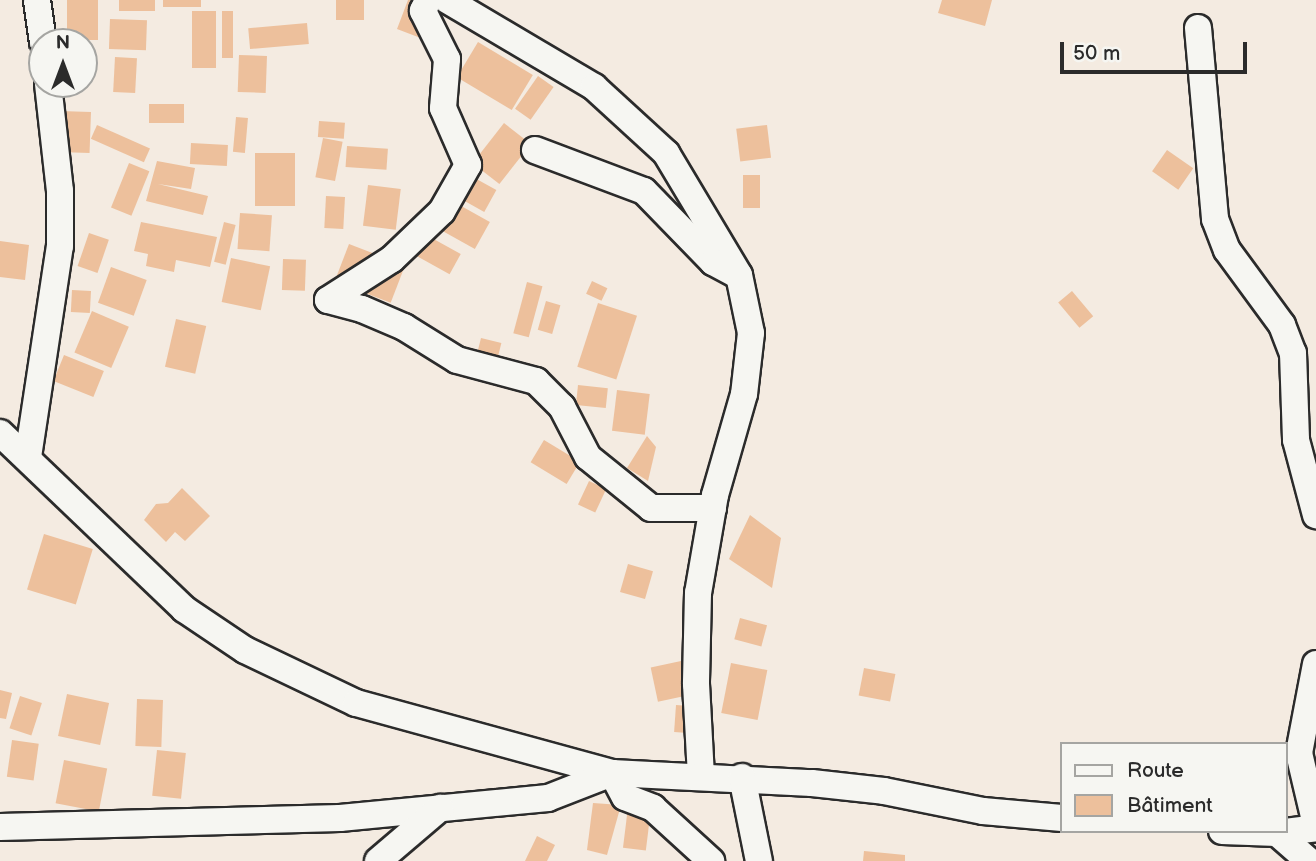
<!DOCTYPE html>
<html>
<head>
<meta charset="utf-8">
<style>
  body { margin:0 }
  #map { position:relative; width:1316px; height:861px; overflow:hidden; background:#f4ebe1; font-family:"Balsamiq Sans",sans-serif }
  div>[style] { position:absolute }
  .building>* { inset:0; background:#edc09c; transform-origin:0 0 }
  .roads { filter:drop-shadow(2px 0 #2b2b2b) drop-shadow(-2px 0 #2b2b2b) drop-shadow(0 2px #2b2b2b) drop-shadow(0 -2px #2b2b2b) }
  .street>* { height:26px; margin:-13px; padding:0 13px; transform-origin:13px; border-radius:13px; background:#f6f6f2 }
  span { translate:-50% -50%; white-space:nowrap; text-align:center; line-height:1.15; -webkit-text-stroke:7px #f6f6f2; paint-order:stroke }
  .legend { position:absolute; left:1060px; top:742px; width:228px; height:91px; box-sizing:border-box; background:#f6f6f2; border:2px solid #a5a5a2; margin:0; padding:9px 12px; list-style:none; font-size:21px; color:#2b2b2b }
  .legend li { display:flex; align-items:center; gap:14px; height:35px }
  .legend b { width:35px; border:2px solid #a5a5a2 }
  .north { position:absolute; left:28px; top:28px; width:70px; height:70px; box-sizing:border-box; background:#f6f6f2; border:2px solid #a5a5a2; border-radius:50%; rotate:0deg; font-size:19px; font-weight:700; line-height:28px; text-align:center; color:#2b2b2b }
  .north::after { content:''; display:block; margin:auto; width:24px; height:32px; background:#2b2b2b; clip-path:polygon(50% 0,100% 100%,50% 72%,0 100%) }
  .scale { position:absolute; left:1060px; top:42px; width:187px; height:32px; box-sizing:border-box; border:4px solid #2b2b2b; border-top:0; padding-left:9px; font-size:21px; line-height:24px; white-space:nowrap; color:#2b2b2b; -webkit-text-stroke:5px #f6f6f2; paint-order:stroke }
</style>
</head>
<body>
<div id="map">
  <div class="building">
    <div style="left:67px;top:0;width:31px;height:40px"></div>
    <div style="left:119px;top:0;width:36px;height:11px"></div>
    <div style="left:163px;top:0;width:38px;height:7px"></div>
    <div style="left:336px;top:0;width:28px;height:20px"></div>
    <div style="clip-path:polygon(408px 0,442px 2px,435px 19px,447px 24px,439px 45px,397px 29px)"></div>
    <div style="clip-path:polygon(942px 0,992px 0,985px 26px,938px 13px)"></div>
    <div style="left:192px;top:11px;width:24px;height:57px"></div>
    <div style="left:222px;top:11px;width:11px;height:47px"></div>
    <div style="left:110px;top:19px;width:37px;height:30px;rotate:2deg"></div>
    <div style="left:307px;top:23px;width:21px;height:59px;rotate:85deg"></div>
    <div style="left:478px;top:42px;width:64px;height:41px;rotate:31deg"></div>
    <div style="left:239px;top:55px;width:28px;height:37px;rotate:2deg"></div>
    <div style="left:115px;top:57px;width:22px;height:35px;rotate:3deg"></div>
    <div style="left:538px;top:76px;width:19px;height:40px;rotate:35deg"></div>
    <div style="left:149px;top:104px;width:35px;height:19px"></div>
    <div style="left:60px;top:111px;width:31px;height:41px;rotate:2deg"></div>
    <div style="left:236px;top:117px;width:12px;height:35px;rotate:5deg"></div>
    <div style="left:319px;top:121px;width:26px;height:16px;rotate:4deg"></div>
    <div style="left:504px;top:123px;width:34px;height:51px;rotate:38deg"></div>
    <div style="left:97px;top:125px;width:58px;height:15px;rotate:24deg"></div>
    <div style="left:767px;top:125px;width:33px;height:31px;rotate:83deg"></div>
    <div style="left:323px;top:138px;width:20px;height:40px;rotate:11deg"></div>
    <div style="left:191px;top:143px;width:37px;height:21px;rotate:3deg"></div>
    <div style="left:347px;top:146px;width:41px;height:21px;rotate:4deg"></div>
    <div style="left:1167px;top:150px;width:32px;height:26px;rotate:35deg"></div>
    <div style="left:255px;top:153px;width:40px;height:53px"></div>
    <div style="clip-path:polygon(157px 161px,195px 168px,191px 189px,158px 184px,208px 196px,203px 215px,146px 201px)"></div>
    <div style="left:129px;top:163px;width:22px;height:48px;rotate:22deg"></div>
    <div style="left:743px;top:175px;width:17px;height:33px"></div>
    <div style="left:471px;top:176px;width:29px;height:25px;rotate:29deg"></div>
    <div style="left:368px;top:185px;width:33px;height:41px;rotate:7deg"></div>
    <div style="left:326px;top:196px;width:19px;height:32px;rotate:3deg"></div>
    <div style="left:454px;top:202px;width:41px;height:31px;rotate:29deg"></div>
    <div style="left:240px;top:213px;width:32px;height:36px;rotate:4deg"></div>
    <div style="clip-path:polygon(141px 222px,217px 237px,210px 267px,176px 260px,174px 272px,146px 266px,148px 254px,134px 251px)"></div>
    <div style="left:224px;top:222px;width:12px;height:41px;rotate:14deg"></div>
    <div style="left:410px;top:226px;width:58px;height:23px;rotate:29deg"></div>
    <div style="left:89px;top:233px;width:21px;height:35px;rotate:19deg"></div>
    <div style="clip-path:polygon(0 241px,29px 245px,25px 280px,0 277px)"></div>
    <div style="left:349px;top:244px;width:60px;height:40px;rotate:21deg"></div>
    <div style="left:231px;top:258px;width:40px;height:45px;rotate:12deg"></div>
    <div style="left:283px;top:259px;width:23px;height:31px;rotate:2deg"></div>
    <div style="left:111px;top:267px;width:38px;height:38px;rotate:20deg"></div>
    <div style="left:592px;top:281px;width:17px;height:14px;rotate:25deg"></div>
    <div style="left:527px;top:282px;width:16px;height:53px;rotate:15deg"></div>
    <div style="left:72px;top:290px;width:19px;height:22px;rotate:3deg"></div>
    <div style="left:1072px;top:291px;width:33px;height:18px;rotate:50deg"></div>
    <div style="left:546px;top:301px;width:15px;height:30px;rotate:16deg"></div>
    <div style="left:598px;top:303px;width:41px;height:67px;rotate:18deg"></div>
    <div style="left:92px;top:311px;width:40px;height:45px;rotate:23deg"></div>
    <div style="left:176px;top:319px;width:31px;height:49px;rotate:13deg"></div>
    <div style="left:481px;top:338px;width:21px;height:18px;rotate:14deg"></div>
    <div style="left:64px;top:355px;width:43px;height:28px;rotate:22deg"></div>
    <div style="left:578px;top:385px;width:30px;height:20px;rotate:6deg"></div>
    <div style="left:617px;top:390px;width:33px;height:41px;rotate:7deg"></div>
    <div style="clip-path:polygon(647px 436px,656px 447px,648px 481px,627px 468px)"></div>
    <div style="left:544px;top:440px;width:42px;height:26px;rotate:31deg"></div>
    <div style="left:589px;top:481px;width:19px;height:26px;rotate:25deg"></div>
    <div style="clip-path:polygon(182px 488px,210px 516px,185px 541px,175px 532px,166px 542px,144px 520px,156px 504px,168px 503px)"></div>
    <div style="clip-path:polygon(750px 515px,781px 538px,772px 588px,729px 559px)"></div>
    <div style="left:44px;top:534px;width:51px;height:58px;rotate:17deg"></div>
    <div style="left:628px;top:564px;width:26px;height:29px;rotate:16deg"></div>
    <div style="left:740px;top:618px;width:28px;height:22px;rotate:15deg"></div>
    <div style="left:681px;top:661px;width:35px;height:31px;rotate:78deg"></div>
    <div style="left:731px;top:663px;width:37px;height:51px;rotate:11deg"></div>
    <div style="left:864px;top:668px;width:32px;height:28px;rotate:11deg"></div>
    <div style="clip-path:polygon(0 690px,12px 693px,6px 719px,0 718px)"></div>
    <div style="left:67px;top:694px;width:43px;height:43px;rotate:12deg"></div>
    <div style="left:20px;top:696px;width:23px;height:34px;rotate:18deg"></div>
    <div style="left:137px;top:699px;width:26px;height:47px;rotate:2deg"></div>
    <div style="left:676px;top:705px;width:14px;height:27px;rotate:4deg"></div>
    <div style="left:12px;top:740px;width:27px;height:37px;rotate:8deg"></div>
    <div style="left:157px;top:750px;width:29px;height:46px;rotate:6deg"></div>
    <div style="left:64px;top:760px;width:44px;height:44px;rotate:11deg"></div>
    <div style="clip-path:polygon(593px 803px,621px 805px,607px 855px,587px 850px)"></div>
    <div style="left:628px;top:807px;width:23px;height:41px;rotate:7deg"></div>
    <div style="clip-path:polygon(537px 836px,555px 845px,547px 861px,525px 861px)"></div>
    <div style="clip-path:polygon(864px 851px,905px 855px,905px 861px,863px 861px)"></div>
  </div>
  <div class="roads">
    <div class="street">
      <div style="left:37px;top:0;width:42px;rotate:81.9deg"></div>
      <div style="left:447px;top:0;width:171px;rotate:30.6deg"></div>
      <div style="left:594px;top:87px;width:98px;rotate:42.5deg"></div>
      <div style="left:666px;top:153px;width:142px;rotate:59.1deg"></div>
      <div style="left:739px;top:275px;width:59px;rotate:78.3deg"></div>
      <div style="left:751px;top:333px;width:61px;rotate:96.5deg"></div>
      <div style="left:744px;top:394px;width:105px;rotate:106deg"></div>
      <div style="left:715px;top:495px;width:99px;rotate:99.8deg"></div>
      <div style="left:698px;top:593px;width:91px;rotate:91.3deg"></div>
      <div style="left:696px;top:684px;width:92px;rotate:86.9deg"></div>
      <div style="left:1198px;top:28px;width:192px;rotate:84.9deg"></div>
      <div style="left:1215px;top:219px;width:33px;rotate:69deg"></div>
      <div style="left:1227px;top:250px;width:93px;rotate:53.7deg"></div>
      <div style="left:1282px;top:325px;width:30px;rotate:69deg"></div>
      <div style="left:1293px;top:353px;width:87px;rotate:88deg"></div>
      <div style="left:1296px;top:440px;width:78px;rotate:75.1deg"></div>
      <div style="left:535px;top:150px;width:116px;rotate:20.6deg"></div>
      <div style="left:644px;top:191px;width:99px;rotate:45.8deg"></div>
      <div style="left:713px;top:262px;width:27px;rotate:28deg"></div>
      <div style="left:328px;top:300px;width:35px;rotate:15deg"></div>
      <div style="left:362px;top:309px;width:46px;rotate:23.2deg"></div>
      <div style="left:404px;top:327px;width:62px;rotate:31.9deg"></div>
      <div style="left:457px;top:360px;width:82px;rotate:14.9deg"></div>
      <div style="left:536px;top:381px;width:37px;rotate:45deg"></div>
      <div style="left:562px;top:407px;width:56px;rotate:62.5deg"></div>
      <div style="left:588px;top:457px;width:81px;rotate:39deg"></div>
      <div style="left:651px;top:508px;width:62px"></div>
      <div style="left:328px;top:300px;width:76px;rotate:-32.6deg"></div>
      <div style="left:392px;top:259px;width:69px;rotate:-43.8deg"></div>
      <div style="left:442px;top:211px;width:53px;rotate:-60.5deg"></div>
      <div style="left:468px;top:165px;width:62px;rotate:-113.7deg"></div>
      <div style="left:443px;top:108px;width:49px;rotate:-85.3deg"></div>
      <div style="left:447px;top:59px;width:54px;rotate:-116.6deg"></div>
      <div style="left:423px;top:11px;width:12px;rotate:-66deg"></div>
      <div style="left:0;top:433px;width:255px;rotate:43.7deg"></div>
      <div style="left:184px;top:609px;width:73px;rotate:33.9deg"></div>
      <div style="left:245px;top:650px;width:123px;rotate:25.5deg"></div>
      <div style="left:356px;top:703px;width:265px;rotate:15.3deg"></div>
      <div style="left:612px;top:773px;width:200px;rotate:2.9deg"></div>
      <div style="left:812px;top:783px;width:72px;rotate:6.3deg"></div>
      <div style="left:884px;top:791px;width:101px;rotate:11.4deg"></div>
      <div style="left:983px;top:811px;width:79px;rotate:5.1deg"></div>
      <div style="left:28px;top:457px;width:213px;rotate:-81.4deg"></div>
      <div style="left:60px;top:246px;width:55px;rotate:-90deg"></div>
      <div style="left:60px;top:191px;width:108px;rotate:-96.4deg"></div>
      <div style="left:1316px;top:664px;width:91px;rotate:100.8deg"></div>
      <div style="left:1299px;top:753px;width:74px;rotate:76.7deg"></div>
      <div style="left:742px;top:777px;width:86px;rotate:78.6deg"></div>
      <div style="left:0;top:827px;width:340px;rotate:-1.5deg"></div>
      <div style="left:340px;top:818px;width:209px;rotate:-5.5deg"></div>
      <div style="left:548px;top:798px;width:69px;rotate:-21.3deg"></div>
      <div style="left:612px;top:773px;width:27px;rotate:62deg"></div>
      <div style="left:625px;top:797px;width:30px;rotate:21deg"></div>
      <div style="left:653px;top:808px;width:79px;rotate:42.4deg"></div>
      <div style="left:1222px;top:831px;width:55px;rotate:2.1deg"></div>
      <div style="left:1277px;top:833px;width:39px;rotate:-7deg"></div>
      <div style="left:1277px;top:833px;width:43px;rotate:41.2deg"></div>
      <div style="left:378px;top:861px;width:82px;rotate:-40.5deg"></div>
    </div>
  </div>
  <ul class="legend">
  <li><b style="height:9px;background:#f6f6f2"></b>Route</li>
  <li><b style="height:19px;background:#edc09c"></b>Bâtiment</li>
  </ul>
  <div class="north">N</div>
  <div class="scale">50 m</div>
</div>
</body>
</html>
